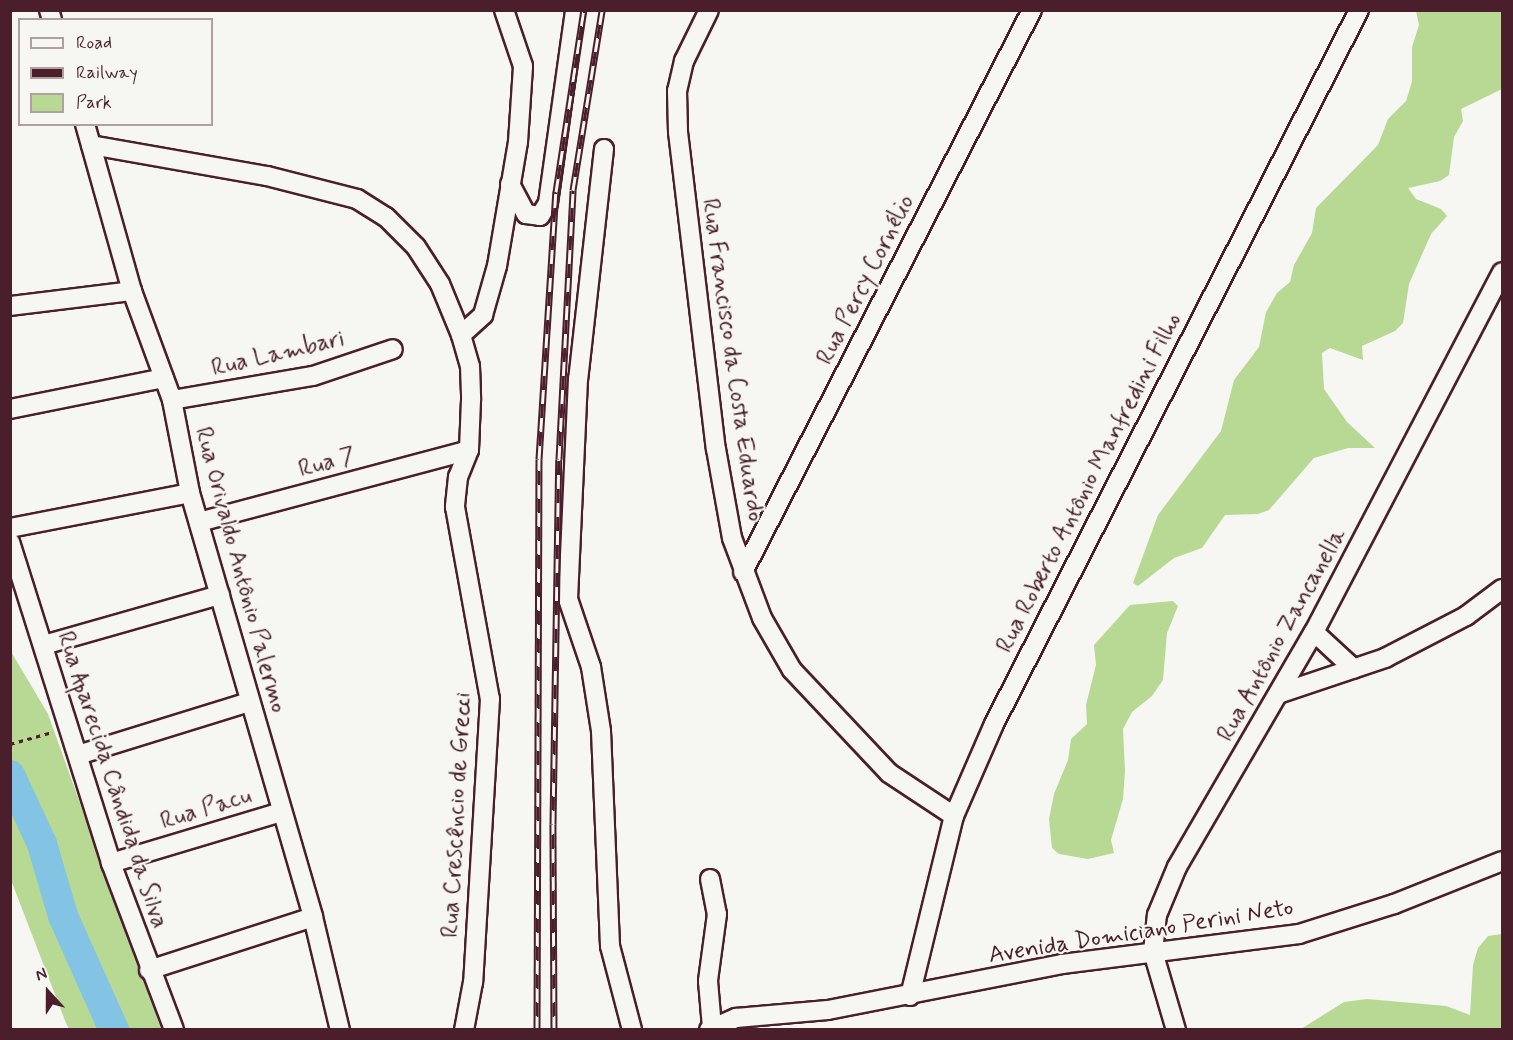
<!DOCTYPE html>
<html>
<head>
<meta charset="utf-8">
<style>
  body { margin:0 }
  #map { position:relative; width:1513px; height:1040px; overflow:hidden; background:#f6f6f2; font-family:Mynerve,sans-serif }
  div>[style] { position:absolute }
  .green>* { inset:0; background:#b7d993 }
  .river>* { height:30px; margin:-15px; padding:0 15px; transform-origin:15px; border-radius:15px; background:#83c3e4 }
  .path>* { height:3px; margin-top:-1.5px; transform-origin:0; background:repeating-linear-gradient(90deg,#4a1f2b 0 4.5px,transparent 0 9px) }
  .roads { filter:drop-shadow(2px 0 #4a1f2b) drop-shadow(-2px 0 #4a1f2b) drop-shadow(0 2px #4a1f2b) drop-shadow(0 -2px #4a1f2b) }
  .minor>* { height:18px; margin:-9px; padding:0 9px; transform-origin:9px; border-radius:9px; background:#f6f6f2 }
  .rail>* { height:7px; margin-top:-3.5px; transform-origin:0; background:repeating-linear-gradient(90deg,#f6f6f2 0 14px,#4a1f2b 0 28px); box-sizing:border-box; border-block:2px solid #4a1f2b }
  span { translate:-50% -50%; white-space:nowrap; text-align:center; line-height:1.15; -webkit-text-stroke:4.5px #f6f6f2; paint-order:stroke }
  .street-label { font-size:24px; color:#4a1f2b }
  .frame { position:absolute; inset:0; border:12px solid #4a1f2b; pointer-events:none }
  .legend { position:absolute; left:18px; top:18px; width:195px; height:108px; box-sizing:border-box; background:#f6f6f2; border:2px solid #b1a0a2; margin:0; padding:8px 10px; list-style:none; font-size:18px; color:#4a1f2b }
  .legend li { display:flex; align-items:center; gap:12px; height:30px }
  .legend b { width:30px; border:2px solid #b1a0a2 }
  .north { position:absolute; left:18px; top:962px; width:60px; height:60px; -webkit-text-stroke:4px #f6f6f2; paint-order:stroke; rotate:339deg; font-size:16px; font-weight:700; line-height:24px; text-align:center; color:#4a1f2b }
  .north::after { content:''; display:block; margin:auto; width:21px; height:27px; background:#4a1f2b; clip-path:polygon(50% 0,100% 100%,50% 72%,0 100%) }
</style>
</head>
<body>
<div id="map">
  <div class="green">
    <div style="clip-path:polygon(1416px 11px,1502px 11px,1502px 89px,1461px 109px,1463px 121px,1454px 137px,1449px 175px,1440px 181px,1408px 188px,1416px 199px,1441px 209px,1447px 216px,1431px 234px,1409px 284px,1403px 323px,1395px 331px,1362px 346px,1363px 360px,1330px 348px,1322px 353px,1324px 389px,1347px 422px,1375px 448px,1348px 448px,1314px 458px,1269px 510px,1258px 514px,1225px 515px,1202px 548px,1174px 558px,1138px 586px,1133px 583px,1158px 515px,1221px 431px,1234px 380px,1259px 347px,1266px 312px,1277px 293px,1290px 282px,1294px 265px,1312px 233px,1316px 208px,1378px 145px,1388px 119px,1406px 101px,1412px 82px,1412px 47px,1419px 25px)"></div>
    <div style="clip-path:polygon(1173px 601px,1178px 606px,1167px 633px,1163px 680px,1152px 696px,1132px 712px,1123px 729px,1125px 771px,1123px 799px,1111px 840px,1114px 853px,1088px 859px,1059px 854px,1052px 848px,1049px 819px,1054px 794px,1068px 760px,1071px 739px,1087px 724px,1086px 705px,1096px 665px,1094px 645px,1130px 605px)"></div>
    <div style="clip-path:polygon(10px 650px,48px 714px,161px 1029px,69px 1029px,66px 1023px,11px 880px)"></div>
    <div style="clip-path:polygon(1502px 934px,1502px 1029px,1301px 1029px,1344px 1002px,1367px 999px,1446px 1006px,1470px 1015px,1473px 965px,1478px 948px,1488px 936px)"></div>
  </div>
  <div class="river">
    <div style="left:10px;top:775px;width:76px;rotate:65.1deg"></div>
    <div style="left:42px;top:844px;width:75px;rotate:73.7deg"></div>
    <div style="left:63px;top:916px;width:125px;rotate:65.9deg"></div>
  </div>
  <div class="path">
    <div style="left:10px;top:744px;width:44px;rotate:-15.9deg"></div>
  </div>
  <div class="roads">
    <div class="minor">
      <div style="left:49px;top:10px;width:10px;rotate:73deg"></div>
      <div style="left:709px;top:10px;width:57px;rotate:116.1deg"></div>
      <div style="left:684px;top:61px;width:31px;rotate:103deg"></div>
      <div style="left:677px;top:91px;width:41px;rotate:88.6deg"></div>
      <div style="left:678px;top:132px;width:319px;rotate:83.2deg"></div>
      <div style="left:716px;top:449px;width:90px;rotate:79.8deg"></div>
      <div style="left:732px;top:538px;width:85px;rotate:69.4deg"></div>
      <div style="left:762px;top:618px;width:60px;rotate:60deg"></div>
      <div style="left:792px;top:670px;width:141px;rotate:46.7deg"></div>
      <div style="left:889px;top:773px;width:78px;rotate:33.5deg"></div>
      <div style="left:85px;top:124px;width:173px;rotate:74.3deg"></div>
      <div style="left:132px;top:291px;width:116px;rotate:69.8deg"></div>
      <div style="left:172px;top:400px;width:95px;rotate:79deg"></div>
      <div style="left:190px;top:493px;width:441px;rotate:73.8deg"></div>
      <div style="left:313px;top:917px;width:116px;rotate:76.6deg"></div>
      <div style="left:91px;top:145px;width:179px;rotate:10deg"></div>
      <div style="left:267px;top:176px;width:93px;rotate:14.3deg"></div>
      <div style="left:357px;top:199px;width:34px;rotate:32deg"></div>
      <div style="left:386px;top:217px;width:42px;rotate:45deg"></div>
      <div style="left:416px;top:247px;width:44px;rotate:57deg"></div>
      <div style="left:440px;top:284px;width:55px;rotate:67.6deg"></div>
      <div style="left:461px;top:335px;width:32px;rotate:74deg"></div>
      <div style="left:470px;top:366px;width:34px;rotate:88deg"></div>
      <div style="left:471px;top:400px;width:50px;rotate:92.3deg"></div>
      <div style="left:469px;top:450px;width:29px;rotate:112deg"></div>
      <div style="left:458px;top:477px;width:30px;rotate:96deg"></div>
      <div style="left:455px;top:507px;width:195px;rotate:79.7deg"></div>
      <div style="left:490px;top:699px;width:284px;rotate:93.4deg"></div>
      <div style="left:473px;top:982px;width:49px;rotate:100.6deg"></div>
      <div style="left:604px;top:149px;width:231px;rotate:96.4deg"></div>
      <div style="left:578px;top:379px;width:220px;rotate:92.6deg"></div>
      <div style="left:568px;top:599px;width:72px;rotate:71.3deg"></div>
      <div style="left:591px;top:667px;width:65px;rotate:81.1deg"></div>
      <div style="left:601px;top:731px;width:215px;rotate:87.6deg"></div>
      <div style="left:610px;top:946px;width:87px;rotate:75.3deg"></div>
      <div style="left:510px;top:184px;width:34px;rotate:62deg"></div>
      <div style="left:526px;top:214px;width:14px;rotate:8deg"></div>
      <div style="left:540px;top:216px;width:15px;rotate:-58deg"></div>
      <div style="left:548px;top:203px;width:195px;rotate:-82deg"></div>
      <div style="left:10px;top:306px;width:123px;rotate:-7deg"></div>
      <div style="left:461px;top:335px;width:30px;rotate:-42deg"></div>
      <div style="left:483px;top:315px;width:51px;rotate:-74.1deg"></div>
      <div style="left:497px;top:266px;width:126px;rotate:-80.4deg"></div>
      <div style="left:518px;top:142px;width:76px;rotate:-86.2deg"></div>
      <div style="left:523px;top:66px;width:59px;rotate:-108.7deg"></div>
      <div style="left:172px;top:400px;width:143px;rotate:-9.7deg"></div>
      <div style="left:313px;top:376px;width:84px;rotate:-18.6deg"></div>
      <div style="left:10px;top:409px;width:157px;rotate:-11.4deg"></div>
      <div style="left:199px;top:522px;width:279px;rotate:-14.9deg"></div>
      <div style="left:10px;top:528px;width:183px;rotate:-11deg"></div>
      <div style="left:10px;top:542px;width:337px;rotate:72.5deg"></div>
      <div style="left:111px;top:863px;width:178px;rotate:69.3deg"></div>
      <div style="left:743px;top:572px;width:632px;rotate:-62.79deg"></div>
      <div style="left:1314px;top:632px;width:54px;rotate:42.8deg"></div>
      <div style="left:44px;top:645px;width:183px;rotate:-15.9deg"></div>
      <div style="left:1281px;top:693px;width:110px;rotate:-18.6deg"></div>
      <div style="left:1385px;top:658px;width:91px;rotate:-27.4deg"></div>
      <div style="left:1466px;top:616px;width:45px;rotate:-36.9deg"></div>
      <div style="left:78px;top:755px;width:179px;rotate:-17.2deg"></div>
      <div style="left:111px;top:863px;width:177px;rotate:-16.7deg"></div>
      <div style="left:710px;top:879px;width:36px;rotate:79deg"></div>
      <div style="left:717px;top:914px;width:68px;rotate:97.7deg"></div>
      <div style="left:708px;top:981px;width:47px;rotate:85.1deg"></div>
      <div style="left:149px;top:970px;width:172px;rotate:-17.9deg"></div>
      <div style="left:910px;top:996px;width:185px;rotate:-76.3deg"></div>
      <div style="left:954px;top:816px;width:100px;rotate:-66.5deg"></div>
      <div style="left:994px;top:724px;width:802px;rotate:-62.92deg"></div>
      <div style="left:709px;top:1030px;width:30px;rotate:-24deg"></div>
      <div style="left:736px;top:1018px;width:92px;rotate:-5deg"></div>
      <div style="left:828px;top:1010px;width:238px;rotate:-11.1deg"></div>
      <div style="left:1062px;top:964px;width:239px;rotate:-7.2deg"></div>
      <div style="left:1299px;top:934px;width:100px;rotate:-17.5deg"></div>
      <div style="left:1394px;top:904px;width:116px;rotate:-21.7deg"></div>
      <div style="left:1176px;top:1030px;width:81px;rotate:-106.4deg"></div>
      <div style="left:1153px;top:952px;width:37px;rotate:-84deg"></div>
      <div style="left:1157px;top:915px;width:52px;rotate:-67.4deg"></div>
      <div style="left:1177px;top:867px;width:272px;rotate:-59.8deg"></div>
      <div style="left:1314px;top:632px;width:406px;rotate:-62.4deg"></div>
    </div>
  </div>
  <div class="rail">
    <div style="left:537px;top:1030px;width:571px;rotate:-89.8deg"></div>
    <div style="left:539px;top:459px;width:268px;rotate:-86.4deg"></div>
    <div style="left:556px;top:192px;width:184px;rotate:-81.3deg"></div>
    <div style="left:554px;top:1030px;width:206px;rotate:-90.3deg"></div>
    <div style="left:553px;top:824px;width:365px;rotate:-89.1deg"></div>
    <div style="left:559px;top:459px;width:269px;rotate:-87deg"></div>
    <div style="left:573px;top:190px;width:182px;rotate:-80.8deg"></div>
  </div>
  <div class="street-label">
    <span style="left:866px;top:280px;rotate:-63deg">Rua Percy Cornélio</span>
    <span style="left:278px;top:354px;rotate:-13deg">Rua Lambari</span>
    <span style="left:732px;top:360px;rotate:82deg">Rua Francisco da Costa Eduardo</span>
    <span style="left:327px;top:463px;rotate:-15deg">Rua 7</span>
    <span style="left:1089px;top:483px;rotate:-63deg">Rua Roberto Antônio Manfredini Filho</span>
    <span style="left:240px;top:570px;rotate:75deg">Rua Orivaldo Antônio Palermo</span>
    <span style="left:1282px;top:635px;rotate:-61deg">Rua Antônio Zancanella</span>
    <span style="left:112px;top:780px;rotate:72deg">Rua Aparecida Cândida da Silva</span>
    <span style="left:206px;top:809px;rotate:-17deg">Rua Pacu</span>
    <span style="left:457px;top:815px;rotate:-87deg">Rua Crescêncio de Grecci</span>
    <span style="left:1141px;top:932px;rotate:-9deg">Avenida Domiciano Perini Neto</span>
  </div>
  <div class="frame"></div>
  <ul class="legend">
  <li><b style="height:8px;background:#f6f6f2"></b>Road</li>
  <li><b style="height:8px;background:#4a1f2b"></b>Railway</li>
  <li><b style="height:16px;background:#b7d993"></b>Park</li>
  </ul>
  <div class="north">N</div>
</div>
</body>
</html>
